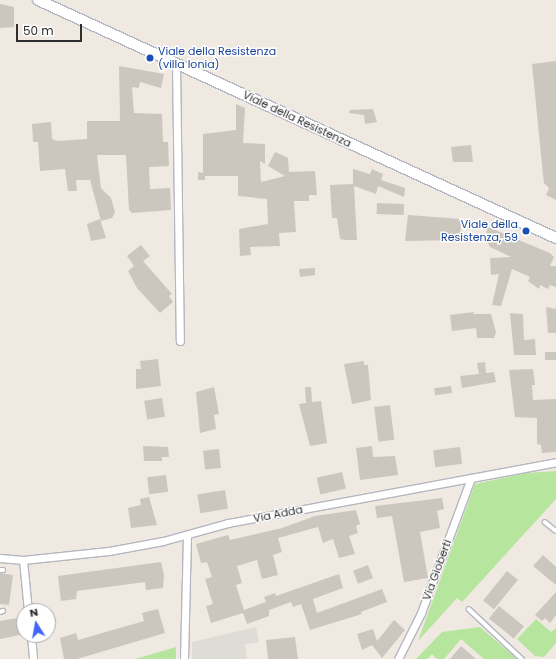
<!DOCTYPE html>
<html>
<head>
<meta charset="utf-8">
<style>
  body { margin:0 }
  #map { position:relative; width:556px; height:659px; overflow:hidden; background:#efe9e1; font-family:Poppins,sans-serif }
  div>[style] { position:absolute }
  .green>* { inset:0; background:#b6e59e }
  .plaza>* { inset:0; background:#dfdcd8 }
  .building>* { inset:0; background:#cbc7bf; transform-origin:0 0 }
  .roads { filter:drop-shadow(1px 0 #b4b7c1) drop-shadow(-1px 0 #b4b7c1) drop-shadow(0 1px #b4b7c1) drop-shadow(0 -1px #b4b7c1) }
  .lane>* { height:3.5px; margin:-1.75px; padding:0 1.75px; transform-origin:1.75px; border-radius:1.75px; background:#fff }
  .street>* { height:7px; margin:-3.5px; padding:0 3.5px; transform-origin:3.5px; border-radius:3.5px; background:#fff }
  .secondary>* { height:10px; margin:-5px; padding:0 5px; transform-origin:5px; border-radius:5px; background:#fff }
  .dots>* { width:11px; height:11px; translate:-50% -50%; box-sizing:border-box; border:2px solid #fff; border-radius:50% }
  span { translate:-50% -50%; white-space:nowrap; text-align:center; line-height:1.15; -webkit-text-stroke:3px #fff; paint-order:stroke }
  .transit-label { font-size:11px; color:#164399 }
  .left { translate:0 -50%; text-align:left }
  .right { translate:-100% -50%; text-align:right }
  .street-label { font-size:11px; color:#2e2e2e }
  .north { position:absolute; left:16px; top:603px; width:40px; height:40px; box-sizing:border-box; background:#fff; border:1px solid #ababab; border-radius:50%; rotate:349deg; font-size:11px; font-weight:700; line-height:16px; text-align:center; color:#2e2e2e }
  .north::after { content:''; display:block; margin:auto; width:14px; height:18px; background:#4264fb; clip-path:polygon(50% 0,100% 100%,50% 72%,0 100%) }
  .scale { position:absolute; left:16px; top:24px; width:66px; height:18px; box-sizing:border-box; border:2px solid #2e2e2e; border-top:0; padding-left:5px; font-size:12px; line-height:14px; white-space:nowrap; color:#2e2e2e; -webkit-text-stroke:3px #fff; paint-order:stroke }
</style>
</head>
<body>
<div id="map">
  <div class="green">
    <div style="clip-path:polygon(556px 471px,556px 499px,462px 602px,457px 598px,418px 641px,475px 484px,527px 473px)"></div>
    <div style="clip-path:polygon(536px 619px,551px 632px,556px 628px,556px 643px,544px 657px,535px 656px,517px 639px)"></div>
    <div style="clip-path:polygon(480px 627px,517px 659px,484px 659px,461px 639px,444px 659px,437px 659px,432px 654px,427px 659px,416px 659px,442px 632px)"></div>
    <div style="clip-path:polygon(176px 647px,176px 659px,135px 659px)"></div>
  </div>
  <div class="plaza">
    <div style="clip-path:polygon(256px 627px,259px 642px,245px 644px,247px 659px,192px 659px,192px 642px)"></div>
  </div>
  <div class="building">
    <div style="clip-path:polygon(0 4px,14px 7px,14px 27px,0 28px)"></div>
    <div style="clip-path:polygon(556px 61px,556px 200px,546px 195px,549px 188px,544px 183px,543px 175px,532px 64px)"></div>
    <div style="clip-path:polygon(119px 66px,164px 74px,161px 88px,140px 82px,139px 88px,132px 87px,134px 113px,162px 114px,163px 142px,168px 142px,169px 166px,149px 167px,150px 189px,170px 188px,171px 210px,132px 213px,129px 210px,126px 155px,97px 155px,101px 188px,111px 198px,115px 212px,112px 218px,101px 221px,90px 180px,76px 180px,77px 191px,68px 191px,65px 169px,40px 171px,38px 142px,33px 142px,32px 124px,51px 122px,52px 139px,58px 141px,87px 139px,87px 121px,120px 121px)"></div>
    <div style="clip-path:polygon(236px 104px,245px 108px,243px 143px,265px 144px,265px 164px,260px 161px,261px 182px,285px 176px,268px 166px,275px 152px,288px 158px,289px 172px,315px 171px,317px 195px,309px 195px,309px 201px,294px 201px,296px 232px,279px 233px,280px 246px,250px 247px,251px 255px,240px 256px,239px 229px,268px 224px,267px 199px,238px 196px,238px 176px,205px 176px,205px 180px,198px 180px,198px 172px,203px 173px,203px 134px,236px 130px)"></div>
    <div style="clip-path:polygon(373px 109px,377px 122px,365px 124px,364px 115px,349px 113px,350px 110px)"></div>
    <div style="clip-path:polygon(471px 145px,473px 162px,453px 162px,451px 147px)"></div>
    <div style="clip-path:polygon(353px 169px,370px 174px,372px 169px,383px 174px,381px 180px,405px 188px,404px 197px,378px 186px,376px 194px,354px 186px,357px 240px,345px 240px,340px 239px,337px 218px,332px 218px,330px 185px,353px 184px)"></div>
    <div style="left:377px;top:203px;width:27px;height:11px;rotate:2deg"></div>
    <div style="clip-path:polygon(408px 215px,461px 219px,460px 240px,405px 241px)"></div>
    <div style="clip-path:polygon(100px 219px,106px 238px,91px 241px,87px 224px)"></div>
    <div style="clip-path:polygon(488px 227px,550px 253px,554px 257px,550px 266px,556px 266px,556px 287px,550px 285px,548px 289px,540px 285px,539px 289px,528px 281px,530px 277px,512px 269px,501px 306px,492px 305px,499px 274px,491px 275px,490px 258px,511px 257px,490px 247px,485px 237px)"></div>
    <div style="clip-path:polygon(141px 245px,150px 256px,143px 261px,172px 294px,169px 296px,173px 302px,160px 313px,137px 288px,128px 271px,134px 266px,127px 256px)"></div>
    <div style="clip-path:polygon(315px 268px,315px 275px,300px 277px,299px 269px)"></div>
    <div style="clip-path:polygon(546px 307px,556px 309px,556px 333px,548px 333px)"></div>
    <div style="clip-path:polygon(474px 312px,473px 314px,491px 314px,496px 332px,494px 338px,477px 338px,476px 328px,452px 331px,450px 315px)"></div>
    <div style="clip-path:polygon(510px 313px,523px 314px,524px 340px,535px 339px,536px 355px,514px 355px)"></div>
    <div style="left:556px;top:352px;width:8px;height:11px;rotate:90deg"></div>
    <div style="clip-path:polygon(158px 359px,161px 386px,136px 389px,136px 369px,141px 369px,140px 361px)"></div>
    <div style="clip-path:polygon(364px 361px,364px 365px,368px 365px,371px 400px,352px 404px,344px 364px)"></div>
    <div style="clip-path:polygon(485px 362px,486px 373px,494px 372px,496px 382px,462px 388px,460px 376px,479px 374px,477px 363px)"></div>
    <div style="clip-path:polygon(533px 369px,535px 385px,532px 385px,533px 400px,556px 399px,556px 452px,542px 453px,541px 445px,537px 444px,537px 418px,515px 417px,509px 370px)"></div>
    <div style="left:451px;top:386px;width:7px;height:17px;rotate:82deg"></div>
    <div style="clip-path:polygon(214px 387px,219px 414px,214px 415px,216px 429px,200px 433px,196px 392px)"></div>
    <div style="clip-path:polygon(305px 387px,311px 387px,312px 402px,321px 401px,327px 443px,310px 446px,299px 404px,306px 403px)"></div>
    <div style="left:162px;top:398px;width:19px;height:18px;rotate:81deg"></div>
    <div style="left:390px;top:405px;width:35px;height:16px;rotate:83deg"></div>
    <div style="clip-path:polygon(143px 446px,168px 447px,169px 457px,162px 457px,162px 461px,144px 461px)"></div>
    <div style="clip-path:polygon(372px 446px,373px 457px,395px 456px,398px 475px,360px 480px,356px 448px)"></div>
    <div style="left:460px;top:447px;width:17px;height:27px;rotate:83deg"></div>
    <div style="left:219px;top:449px;width:19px;height:16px;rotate:84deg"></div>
    <div style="left:342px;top:472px;width:17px;height:26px;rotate:77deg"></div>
    <div style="left:166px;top:475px;width:17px;height:19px;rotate:83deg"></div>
    <div style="left:225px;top:490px;width:19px;height:28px;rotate:81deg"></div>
    <div style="clip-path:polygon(149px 497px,157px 525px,131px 528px,128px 508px,141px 505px,140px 499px)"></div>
    <div style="clip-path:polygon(442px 498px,444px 509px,437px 511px,440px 528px,420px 532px,428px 578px,404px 582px,392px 516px,377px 518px,375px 506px)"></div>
    <div style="clip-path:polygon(356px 510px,360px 524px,356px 526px,358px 533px,349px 536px,355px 554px,339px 558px,333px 539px,323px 543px,318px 527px,278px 538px,282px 552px,273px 555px,278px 575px,262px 579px,257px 560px,237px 566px,242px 583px,236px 585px,244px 610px,266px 602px,264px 597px,275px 593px,276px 596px,339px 574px,343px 588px,313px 599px,317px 613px,382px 589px,387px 602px,361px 612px,362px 614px,310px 630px,301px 604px,293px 607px,291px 602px,269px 610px,269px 616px,247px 624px,243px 613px,211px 623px,206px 606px,213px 604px,205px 579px,212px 577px,207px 562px,201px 563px,196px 544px,228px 535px,230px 540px,282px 528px,315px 516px)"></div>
    <div style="clip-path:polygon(543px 555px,556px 567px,556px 585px,533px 566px)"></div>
    <div style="clip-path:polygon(161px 562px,164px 575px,163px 588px,146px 590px,145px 582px,77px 591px,76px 599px,61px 601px,58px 576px)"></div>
    <div style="left:368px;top:565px;width:14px;height:16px;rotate:69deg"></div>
    <div style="left:507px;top:571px;width:14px;height:38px;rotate:39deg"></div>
    <div style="clip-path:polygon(0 573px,13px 575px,9px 605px,0 604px)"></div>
    <div style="clip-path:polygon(556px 592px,556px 615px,550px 623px,545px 618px,542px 621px,535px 615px)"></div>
    <div style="left:499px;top:606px;width:32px;height:16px;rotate:39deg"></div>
    <div style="clip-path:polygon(158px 609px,165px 633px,77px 659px,64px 659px,60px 638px,76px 633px,78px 640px,144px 621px,142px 613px)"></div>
    <div style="clip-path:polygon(17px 618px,20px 635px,0 639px,0 621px)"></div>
    <div style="clip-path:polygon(394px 620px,405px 630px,382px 658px,372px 645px,362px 650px,357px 634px,373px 629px,377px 641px)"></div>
    <div style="clip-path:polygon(295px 637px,298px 659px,268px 659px,266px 640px)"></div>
    <div style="clip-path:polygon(461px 646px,476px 659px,450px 659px)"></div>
  </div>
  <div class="roads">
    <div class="lane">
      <div style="left:545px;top:522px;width:14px;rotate:39deg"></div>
      <div style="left:0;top:570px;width:3px"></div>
      <div style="left:469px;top:609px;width:73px;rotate:43.3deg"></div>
      <div style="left:0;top:612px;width:3px;rotate:-18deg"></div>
    </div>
    <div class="street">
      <div style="left:176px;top:64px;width:277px;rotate:89.2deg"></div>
      <div style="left:0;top:558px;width:23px;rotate:5deg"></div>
      <div style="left:23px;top:560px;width:86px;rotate:-6deg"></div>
      <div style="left:109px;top:551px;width:55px;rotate:-10.5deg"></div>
      <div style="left:163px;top:541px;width:67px;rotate:-15.5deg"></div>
      <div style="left:228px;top:523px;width:334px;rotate:-10.5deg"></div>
      <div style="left:23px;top:560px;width:51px;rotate:84.4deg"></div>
      <div style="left:31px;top:635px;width:24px;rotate:85deg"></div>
      <div style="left:184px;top:659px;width:124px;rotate:-88.6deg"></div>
      <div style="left:398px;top:659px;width:51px;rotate:-63.4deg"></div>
      <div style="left:421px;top:613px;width:144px;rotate:-69.7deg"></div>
    </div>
    <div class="secondary">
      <div style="left:38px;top:0;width:570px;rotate:24.68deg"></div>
    </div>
  </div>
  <div class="dots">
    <div style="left:150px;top:58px;background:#1a4fb4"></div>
    <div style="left:526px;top:231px;background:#1a4fb4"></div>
  </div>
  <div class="transit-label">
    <span class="left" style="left:158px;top:58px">Viale della Resistenza<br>(villa Ionia)</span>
    <span class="right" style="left:518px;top:231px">Viale della<br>Resistenza, 59</span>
  </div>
  <div class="street-label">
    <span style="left:297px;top:119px;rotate:25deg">Viale della Resistenza</span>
    <span style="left:278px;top:514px;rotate:-11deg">Via Adda</span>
    <span style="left:437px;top:570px;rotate:-70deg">Via Gioberti</span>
  </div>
  <div class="north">N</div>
  <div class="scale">50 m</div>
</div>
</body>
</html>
